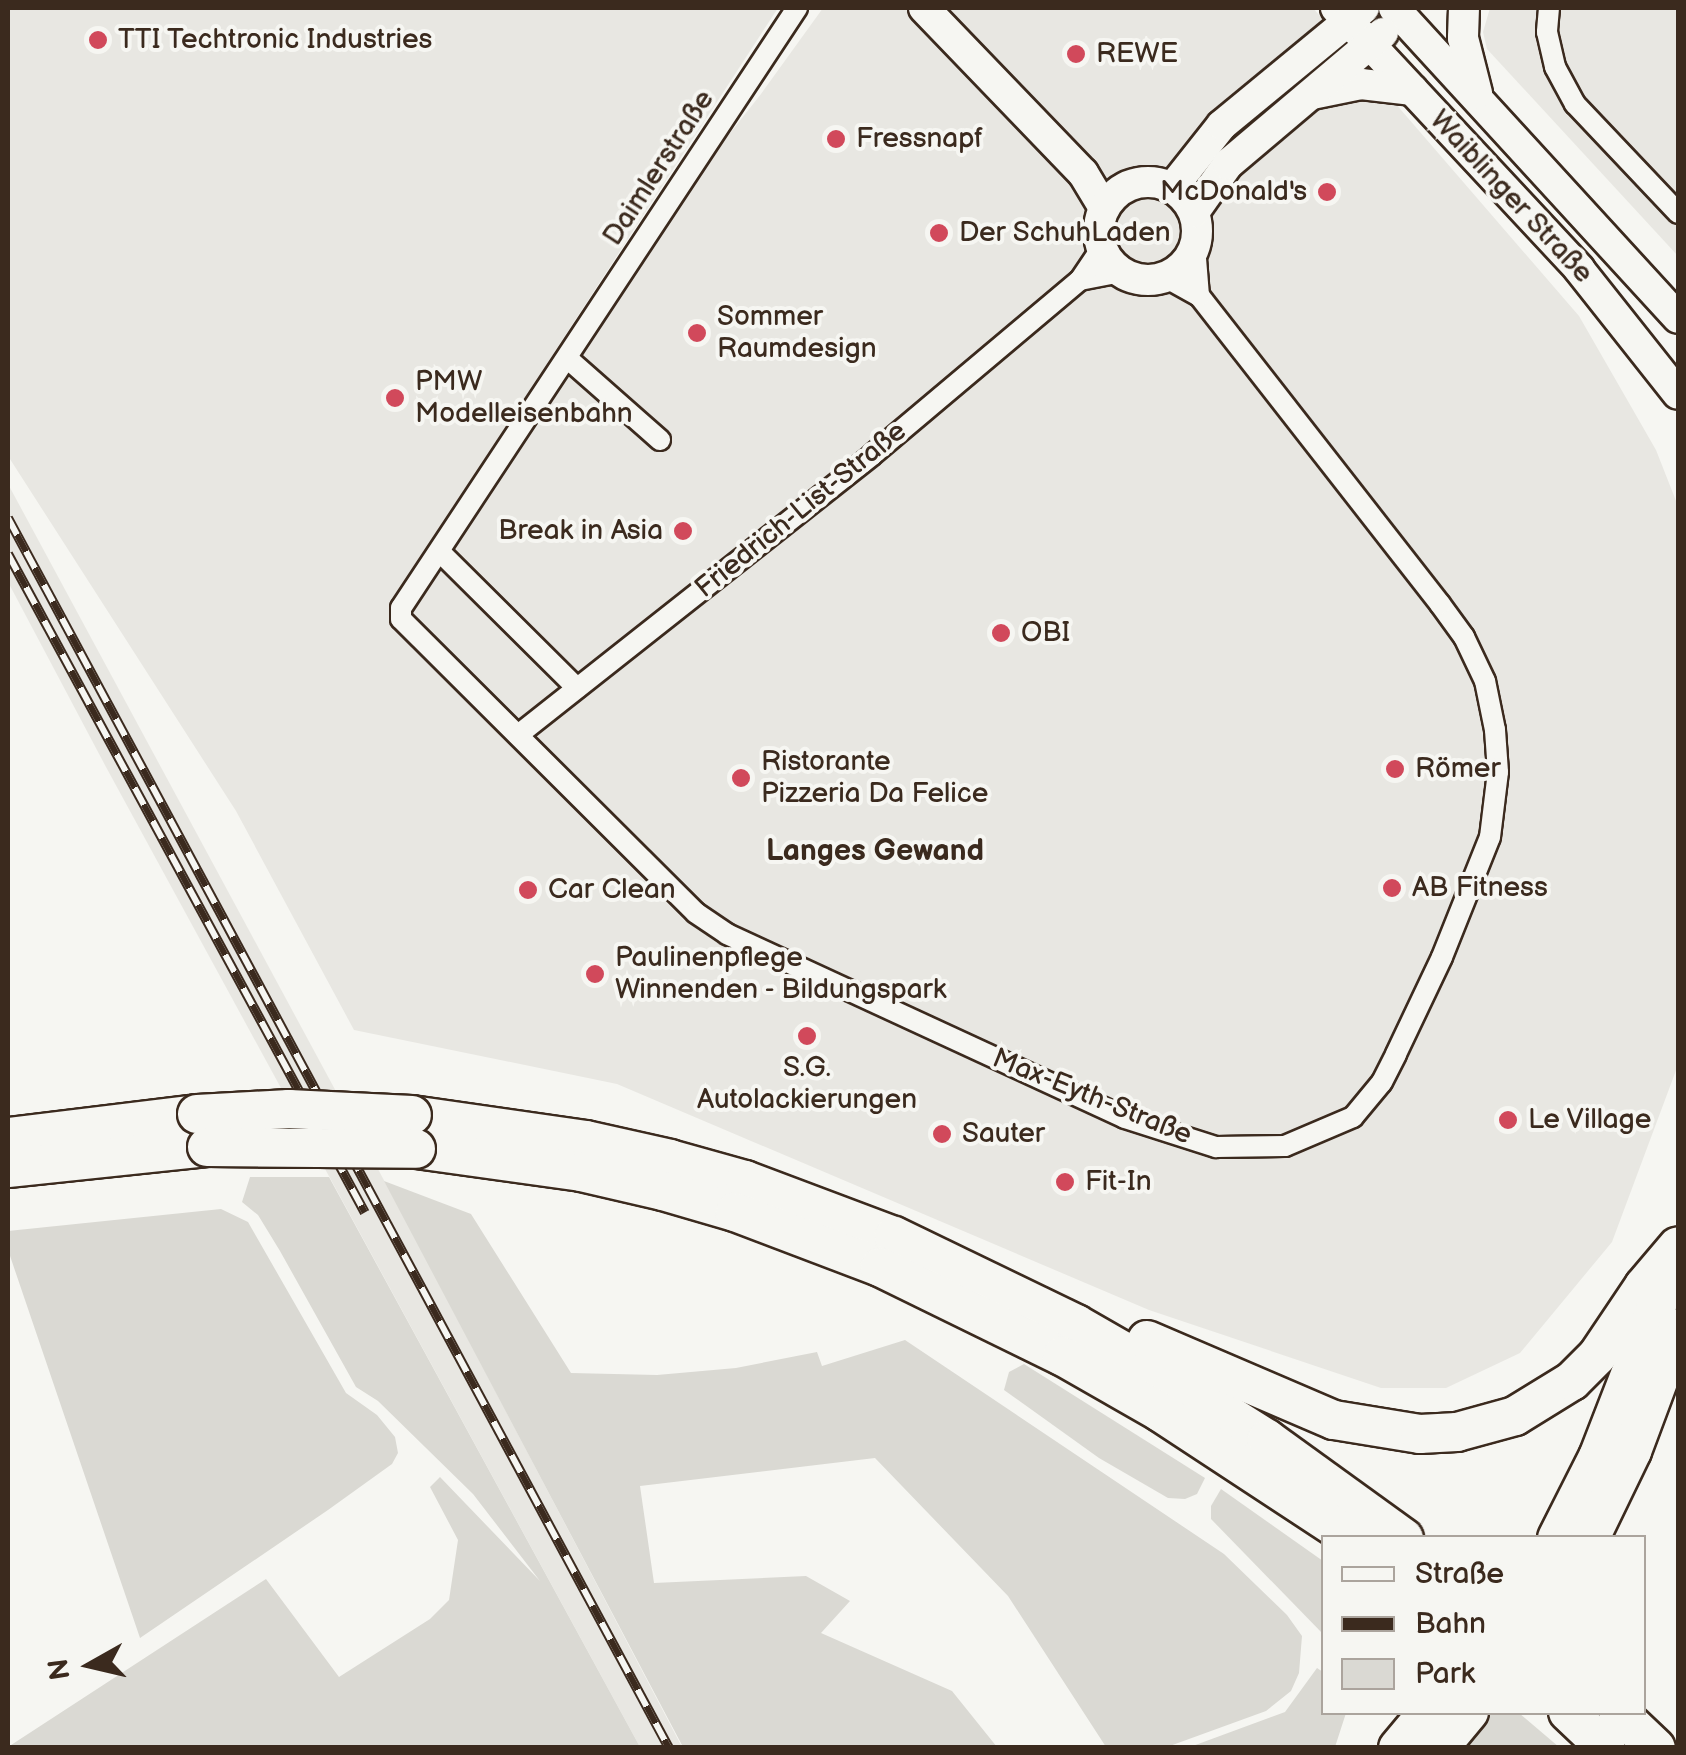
<!DOCTYPE html>
<html>
<head>
<meta charset="utf-8">
<style>
  body { margin:0 }
  #map { position:relative; width:1686px; height:1755px; overflow:hidden; background:#f6f6f2; font-family:"Balsamiq Sans",sans-serif }
  div>[style] { position:absolute }
  .built>* { inset:0; background:#e8e7e2 }
  .green>* { inset:0; background:#dad9d3 }
  .roads { filter:drop-shadow(2px 0 #3b2a1e) drop-shadow(-2px 0 #3b2a1e) drop-shadow(0 2px #3b2a1e) drop-shadow(0 -2px #3b2a1e) }
  .street>* { height:20px; margin:-10px; padding:0 10px; transform-origin:10px; border-radius:10px; background:#f6f6f2 }
  .secondary>* { height:30px; margin:-15px; padding:0 15px; transform-origin:15px; border-radius:15px; background:#f6f6f2 }
  .secondary>.ring { margin:-15px; padding:0; box-sizing:content-box; background:none; border:30px solid #f6f6f2; border-radius:50% }
  .highway>* { height:38px; margin:-19px; padding:0 19px; transform-origin:19px; border-radius:19px; background:#f6f6f2 }
  .rail>* { height:10px; margin-top:-5px; transform-origin:0; background:repeating-linear-gradient(90deg,#f6f6f2 0 19px,#3b2a1e 0 38px); box-sizing:border-box; border-block:2px solid #3b2a1e }
  .bridges { filter:drop-shadow(2px 0 #3b2a1e) drop-shadow(-2px 0 #3b2a1e) drop-shadow(0 2px #3b2a1e) drop-shadow(0 -2px #3b2a1e) }
  .highway-bridge>* { height:38px; margin:-19px; padding:0 19px; transform-origin:19px; border-radius:19px; background:#f6f6f2 }
  .dots>* { width:28px; height:28px; translate:-50% -50%; box-sizing:border-box; border:5px solid #f6f6f2; border-radius:50% }
  span { translate:-50% -50%; white-space:nowrap; text-align:center; line-height:1.15; -webkit-text-stroke:8px #f6f6f2; paint-order:stroke }
  .poi-label { font-size:28px; color:#3b2a1e }
  .left { translate:0 -50%; text-align:left }
  .right { translate:-100% -50%; text-align:right }
  .street-label { font-size:28px; color:#3b2a1e }
  .neighbourhood-label { font-size:30px; color:#3b2a1e; font-weight:700 }
  .frame { position:absolute; inset:0; border:10px solid #3b2a1e; pointer-events:none }
  .legend { position:absolute; left:1321px; top:1535px; width:325px; height:180px; box-sizing:border-box; background:#f6f6f2; border:2px solid #aba49d; margin:0; padding:12px 18px; list-style:none; font-size:30px; color:#3b2a1e }
  .legend li { display:flex; align-items:center; gap:20px; height:50px }
  .legend b { width:50px; border:2px solid #aba49d }
  .north { position:absolute; left:40px; top:1615px; width:100px; height:100px; -webkit-text-stroke:8px #f6f6f2; paint-order:stroke; rotate:262deg; font-size:28px; font-weight:700; line-height:40px; text-align:center; color:#3b2a1e }
  .north::after { content:''; display:block; margin:auto; width:35px; height:45px; background:#3b2a1e; clip-path:polygon(50% 0,100% 100%,50% 72%,0 100%) }
</style>
</head>
<body>
<div id="map">
  <div class="built">
    <div style="clip-path:polygon(8px 8px,778px 8px,544px 368px,761px 94px,823px 8px,1313px 8px,1579px 316px,1656px 450px,1678px 506px,1678px 1065px,1612px 1242px,1520px 1353px,1446px 1388px,1381px 1388px,1149px 1310px,617px 1084px,354px 1030px,236px 811px,8px 456px)"></div>
    <div style="clip-path:polygon(1490px 8px,1678px 8px,1678px 256px,1487px 49px,1483px 32px)"></div>
    <div style="clip-path:polygon(8px 484px,413px 1234px,682px 1747px,640px 1747px,106px 767px,8px 582px)"></div>
  </div>
  <div class="green">
    <div style="clip-path:polygon(250px 1177px,329px 1177px,640px 1747px,8px 1747px,266px 1579px,339px 1677px,430px 1619px,449px 1600px,458px 1540px,430px 1487px,440px 1477px,540px 1581px,473px 1494px,378px 1401px,356px 1387px,280px 1251px,258px 1215px,242px 1202px)"></div>
    <div style="clip-path:polygon(384px 1181px,471px 1214px,571px 1373px,657px 1375px,736px 1368px,817px 1352px,822px 1366px,905px 1340px,1224px 1554px,1287px 1615px,1302px 1636px,1299px 1673px,1291px 1691px,1266px 1711px,1167px 1747px,1106px 1747px,1008px 1596px,875px 1458px,640px 1486px,654px 1583px,806px 1576px,850px 1601px,821px 1633px,952px 1691px,997px 1747px,683px 1747px)"></div>
    <div style="clip-path:polygon(221px 1209px,248px 1222px,346px 1393px,377px 1415px,395px 1437px,398px 1453px,392px 1464px,328px 1510px,140px 1638px,8px 1250px,8px 1231px)"></div>
    <div style="clip-path:polygon(1024px 1364px,1205px 1478px,1197px 1494px,1185px 1499px,1168px 1498px,1099px 1458px,1004px 1390px,1009px 1372px)"></div>
    <div style="clip-path:polygon(1221px 1489px,1323px 1561px,1323px 1634px,1211px 1519px,1211px 1506px)"></div>
    <div style="clip-path:polygon(1317px 1668px,1323px 1672px,1324px 1712px,1346px 1713px,1335px 1747px,1190px 1747px,1285px 1712px)"></div>
    <div style="clip-path:polygon(1486px 1712px,1519px 1713px,1559px 1747px,1456px 1748px)"></div>
  </div>
  <div class="roads">
    <div class="street">
      <div style="left:797px;top:8px;width:719px;rotate:123.42deg"></div>
      <div style="left:401px;top:608px;width:11px;rotate:90deg"></div>
      <div style="left:401px;top:619px;width:416px;rotate:44.9deg"></div>
      <div style="left:696px;top:913px;width:37px;rotate:34deg"></div>
      <div style="left:727px;top:934px;width:438px;rotate:24.8deg"></div>
      <div style="left:1125px;top:1118px;width:96px;rotate:17.7deg"></div>
      <div style="left:1216px;top:1147px;width:69px;rotate:-0.8deg"></div>
      <div style="left:1285px;top:1146px;width:74px;rotate:-23.1deg"></div>
      <div style="left:1353px;top:1117px;width:45px;rotate:-50.4deg"></div>
      <div style="left:1382px;top:1082px;width:31px;rotate:-63deg"></div>
      <div style="left:1396px;top:1054px;width:107px;rotate:-64.6deg"></div>
      <div style="left:1442px;top:957px;width:129px;rotate:-68.2deg"></div>
      <div style="left:1490px;top:837px;width:65px;rotate:-83deg"></div>
      <div style="left:1498px;top:772px;width:42px;rotate:-94.1deg"></div>
      <div style="left:1495px;top:730px;width:50px;rotate:-101.5deg"></div>
      <div style="left:1485px;top:681px;width:49px;rotate:-115.5deg"></div>
      <div style="left:1464px;top:637px;width:41px;rotate:-126deg"></div>
      <div style="left:1440px;top:604px;width:391px;rotate:-128deg"></div>
      <div style="left:1199px;top:296px;width:39px;rotate:-151deg"></div>
      <div style="left:1549px;top:8px;width:24px;rotate:95deg"></div>
      <div style="left:1547px;top:32px;width:36px;rotate:77deg"></div>
      <div style="left:1555px;top:67px;width:42px;rotate:61.6deg"></div>
      <div style="left:1575px;top:104px;width:150px;rotate:46.6deg"></div>
      <div style="left:1195px;top:246px;width:50px;rotate:85.4deg"></div>
      <div style="left:1080px;top:280px;width:42px;rotate:-11deg"></div>
      <div style="left:567px;top:358px;width:124px;rotate:41.4deg"></div>
      <div style="left:440px;top:552px;width:193px;rotate:44.8deg"></div>
      <div style="left:518px;top:735px;width:451px;rotate:-38.3deg"></div>
      <div style="left:872px;top:455px;width:272px;rotate:-40.1deg"></div>
      <div style="left:1080px;top:280px;width:40px;rotate:-56deg"></div>
    </div>
    <div class="secondary">
      <div style="left:924px;top:8px;width:229px;rotate:46.1deg"></div>
      <div style="left:1083px;top:173px;width:41px;rotate:59deg"></div>
      <div style="left:1336px;top:8px;width:357px;rotate:47deg"></div>
      <div style="left:1579px;top:269px;width:159px;rotate:51.6deg"></div>
      <div style="left:1394px;top:8px;width:420px;rotate:47.5deg"></div>
      <div style="left:1464px;top:8px;width:30px;rotate:92deg"></div>
      <div style="left:1463px;top:38px;width:57px;rotate:75.7deg"></div>
      <div style="left:1312px;top:94px;width:50px;rotate:-11.5deg"></div>
      <div style="left:1361px;top:84px;width:52px;rotate:6.6deg"></div>
      <div class="ring" style="left:1099px;top:182px;width:68px;height:68px"></div>
      <div style="left:1172px;top:188px;width:80px;rotate:-51.6deg"></div>
      <div style="left:1222px;top:125px;width:184px;rotate:-39.5deg"></div>
      <div style="left:1194px;top:212px;width:59px;rotate:-54.7deg"></div>
      <div style="left:1228px;top:164px;width:203px;rotate:-40.2deg"></div>
    </div>
    <div class="highway">
      <div style="left:412px;top:1115px;width:176px;rotate:8.2deg"></div>
      <div style="left:586px;top:1140px;width:86px;rotate:12.7deg"></div>
      <div style="left:670px;top:1159px;width:78px;rotate:15.6deg"></div>
      <div style="left:745px;top:1180px;width:159px;rotate:20.6deg"></div>
      <div style="left:894px;top:1236px;width:202px;rotate:25.8deg"></div>
      <div style="left:1076px;top:1324px;width:114px;rotate:29.9deg"></div>
      <div style="left:1175px;top:1381px;width:109px;rotate:32.2deg"></div>
      <div style="left:1267px;top:1439px;width:169px;rotate:35.9deg"></div>
      <div style="left:8px;top:1137px;width:190px;rotate:-6.9deg"></div>
      <div style="left:416px;top:1149px;width:167px;rotate:7.9deg"></div>
      <div style="left:581px;top:1172px;width:84px;rotate:13deg"></div>
      <div style="left:663px;top:1191px;width:75px;rotate:16.3deg"></div>
      <div style="left:735px;top:1212px;width:155px;rotate:20.8deg"></div>
      <div style="left:880px;top:1267px;width:203px;rotate:26.1deg"></div>
      <div style="left:1062px;top:1356px;width:113px;rotate:29.7deg"></div>
      <div style="left:1160px;top:1412px;width:230px;rotate:33.3deg"></div>
      <div style="left:8px;top:1168px;width:200px;rotate:-6deg"></div>
      <div style="left:1147px;top:1340px;width:203px;rotate:23.2deg"></div>
      <div style="left:1334px;top:1420px;width:87px;rotate:9.2deg"></div>
      <div style="left:1420px;top:1434px;width:37px;rotate:-3deg"></div>
      <div style="left:1457px;top:1432px;width:60px;rotate:-15.4deg"></div>
      <div style="left:1515px;top:1416px;width:67px;rotate:-31.6deg"></div>
      <div style="left:1572px;top:1381px;width:35px;rotate:-45deg"></div>
      <div style="left:1597px;top:1356px;width:84px;rotate:-56.1deg"></div>
      <div style="left:1644px;top:1286px;width:52px;rotate:-49.6deg"></div>
      <div style="left:1557px;top:1538px;width:91px;rotate:-63.2deg"></div>
      <div style="left:1598px;top:1457px;width:186px;rotate:-68.8deg"></div>
      <div style="left:1590px;top:1538px;width:97px;rotate:-64.2deg"></div>
      <div style="left:1632px;top:1451px;width:131px;rotate:-69.5deg"></div>
      <div style="left:1568px;top:1712px;width:52px;rotate:43.5deg"></div>
      <div style="left:1618px;top:1712px;width:52px;rotate:43.5deg"></div>
      <div style="left:1398px;top:1748px;width:47px;rotate:-50.2deg"></div>
      <div style="left:1439px;top:1748px;width:47px;rotate:-50.2deg"></div>
    </div>
  </div>
  <div class="rail">
    <div style="left:8px;top:518px;width:1396px;rotate:61.75deg"></div>
    <div style="left:8px;top:554px;width:749px;rotate:61.55deg"></div>
  </div>
  <div class="bridges">
    <div class="highway-bridge">
      <div style="left:197px;top:1114px;width:92px;rotate:-3.1deg"></div>
      <div style="left:289px;top:1109px;width:123px;rotate:2.8deg"></div>
      <div style="left:207px;top:1147px;width:209px;rotate:0.5deg"></div>
    </div>
  </div>
  <div class="dots">
    <div style="left:98px;top:40px;background:#d1495b"></div>
    <div style="left:1076px;top:54px;background:#d1495b"></div>
    <div style="left:836px;top:139px;background:#d1495b"></div>
    <div style="left:1327px;top:192px;background:#d1495b"></div>
    <div style="left:939px;top:233px;background:#d1495b"></div>
    <div style="left:697px;top:333px;background:#d1495b"></div>
    <div style="left:395px;top:398px;background:#d1495b"></div>
    <div style="left:683px;top:531px;background:#d1495b"></div>
    <div style="left:1001px;top:633px;background:#d1495b"></div>
    <div style="left:1395px;top:769px;background:#d1495b"></div>
    <div style="left:741px;top:778px;background:#d1495b"></div>
    <div style="left:1392px;top:888px;background:#d1495b"></div>
    <div style="left:528px;top:890px;background:#d1495b"></div>
    <div style="left:595px;top:974px;background:#d1495b"></div>
    <div style="left:807px;top:1036px;background:#d1495b"></div>
    <div style="left:1508px;top:1120px;background:#d1495b"></div>
    <div style="left:942px;top:1134px;background:#d1495b"></div>
    <div style="left:1065px;top:1182px;background:#d1495b"></div>
  </div>
  <div class="poi-label">
    <span class="left" style="left:118px;top:40px">TTI Techtronic Industries</span>
    <span class="left" style="left:1096px;top:54px">REWE</span>
    <span class="left" style="left:856px;top:139px">Fressnapf</span>
    <span class="right" style="left:1307px;top:192px">McDonald's</span>
    <span class="left" style="left:959px;top:233px">Der SchuhLaden</span>
    <span class="left" style="left:717px;top:333px">Sommer<br>Raumdesign</span>
    <span class="left" style="left:415px;top:398px">PMW<br>Modelleisenbahn</span>
    <span class="right" style="left:663px;top:531px">Break in Asia</span>
    <span class="left" style="left:1021px;top:633px">OBI</span>
    <span class="left" style="left:761px;top:778px">Ristorante<br>Pizzeria Da Felice</span>
    <span class="left" style="left:1415px;top:769px">Römer</span>
    <span class="left" style="left:1412px;top:888px">AB Fitness</span>
    <span class="left" style="left:548px;top:890px">Car Clean</span>
    <span class="left" style="left:615px;top:974px">Paulinenpflege<br>Winnenden - Bildungspark</span>
    <span style="left:807px;top:1084px">S.G.<br>Autolackierungen</span>
    <span class="left" style="left:1528px;top:1120px">Le Village</span>
    <span class="left" style="left:962px;top:1134px">Sauter</span>
    <span class="left" style="left:1085px;top:1182px">Fit-In</span>
  </div>
  <div class="street-label">
    <span style="left:659px;top:168px;rotate:-57deg">Daimlerstraße</span>
    <span style="left:1511px;top:197px;rotate:47deg">Waiblinger Straße</span>
    <span style="left:801px;top:510px;rotate:-39deg">Friedrich-List-Straße</span>
    <span style="left:1092px;top:1097px;rotate:22deg">Max-Eyth-Straße</span>
  </div>
  <div class="neighbourhood-label">
    <span style="left:875px;top:851px">Langes Gewand</span>
  </div>
  <div class="frame"></div>
  <ul class="legend">
  <li><b style="height:12px;background:#f6f6f2"></b>Straße</li>
  <li><b style="height:12px;background:#3b2a1e"></b>Bahn</li>
  <li><b style="height:28px;background:#dad9d3"></b>Park</li>
  </ul>
  <div class="north">N</div>
</div>
</body>
</html>
